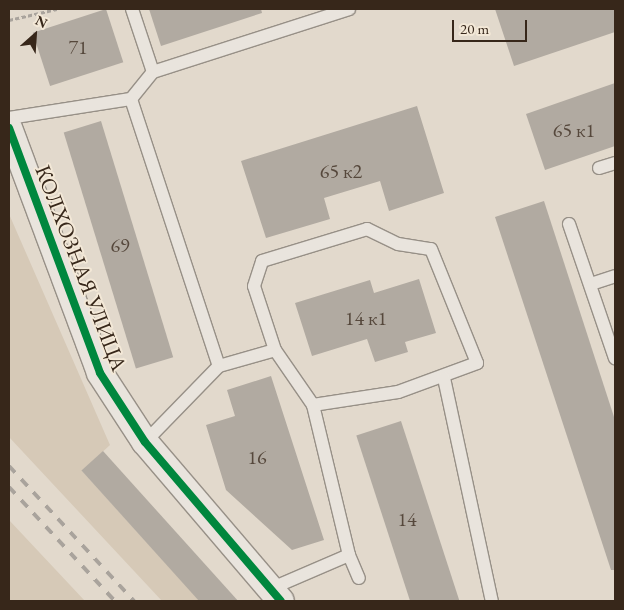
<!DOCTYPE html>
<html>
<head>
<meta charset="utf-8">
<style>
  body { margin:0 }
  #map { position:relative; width:624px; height:610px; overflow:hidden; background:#e2d9cc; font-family:"EB Garamond",serif }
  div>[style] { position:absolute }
  .green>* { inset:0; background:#d6c9b7 }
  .building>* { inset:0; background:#b1aaa1; transform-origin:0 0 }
  .path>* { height:3px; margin-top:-1.5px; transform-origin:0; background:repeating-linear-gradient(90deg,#a9a39c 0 4px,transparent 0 6.5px) }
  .roads { filter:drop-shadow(1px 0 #979087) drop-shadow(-1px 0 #979087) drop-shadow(0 1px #979087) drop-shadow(0 -1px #979087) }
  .service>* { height:12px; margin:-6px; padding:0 6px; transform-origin:6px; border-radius:6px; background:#e9e4dd }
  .minor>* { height:26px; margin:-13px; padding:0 13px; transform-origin:13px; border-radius:13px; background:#e9e4dd }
  .rail>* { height:4px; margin-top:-2px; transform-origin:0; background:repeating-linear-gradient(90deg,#a9a39c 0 9px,transparent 0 18px) }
  .cycleway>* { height:8px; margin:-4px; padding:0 4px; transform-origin:4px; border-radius:4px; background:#00873e }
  span { translate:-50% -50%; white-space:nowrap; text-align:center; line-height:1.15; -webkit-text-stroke:4px #f3e8d7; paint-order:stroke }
  .number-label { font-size:20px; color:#56483c }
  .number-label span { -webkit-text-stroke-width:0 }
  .street-label { font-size:22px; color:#37271a }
  .frame { position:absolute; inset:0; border:10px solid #37271a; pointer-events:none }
  .north { position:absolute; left:10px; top:10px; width:50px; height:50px; -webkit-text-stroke:4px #f3e8d7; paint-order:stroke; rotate:26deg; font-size:14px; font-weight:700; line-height:20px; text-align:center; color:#37271a }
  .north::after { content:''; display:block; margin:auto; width:18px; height:22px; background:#37271a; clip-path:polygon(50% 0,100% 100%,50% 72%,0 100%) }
  .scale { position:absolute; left:452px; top:20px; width:75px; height:22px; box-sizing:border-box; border:2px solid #37271a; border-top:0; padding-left:6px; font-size:15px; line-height:18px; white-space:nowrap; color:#37271a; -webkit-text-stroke:4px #f3e8d7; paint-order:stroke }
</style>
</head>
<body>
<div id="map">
  <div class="green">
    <div style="clip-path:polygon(9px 214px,110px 445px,82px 471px,200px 601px,162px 601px,9px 437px)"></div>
    <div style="clip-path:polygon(9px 520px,85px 601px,86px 601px,9px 601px)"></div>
  </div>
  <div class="building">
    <div style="left:106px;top:9px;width:56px;height:77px;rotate:72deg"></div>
    <div style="clip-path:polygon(149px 9px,261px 9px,262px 13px,161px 46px)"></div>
    <div style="clip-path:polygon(495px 9px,615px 9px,615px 32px,514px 66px)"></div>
    <div style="clip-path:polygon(615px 83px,615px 146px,545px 170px,526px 114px)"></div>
    <div style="clip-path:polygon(417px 106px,444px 193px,389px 211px,380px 181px,324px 198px,330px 219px,266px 238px,241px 161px)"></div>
    <div style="left:101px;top:121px;width:247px;height:39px;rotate:73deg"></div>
    <div style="clip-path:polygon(544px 201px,615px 420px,615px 570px,611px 570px,495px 217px)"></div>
    <div style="clip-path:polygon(419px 279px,436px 333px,405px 342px,408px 352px,375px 362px,367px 339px,312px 356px,295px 303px,370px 280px,374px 293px)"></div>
    <div style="clip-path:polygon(271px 376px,324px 540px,292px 550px,226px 490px,206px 425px,235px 416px,227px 390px)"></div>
    <div style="left:401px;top:421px;width:189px;height:47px;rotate:72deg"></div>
    <div style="left:103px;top:451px;width:202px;height:29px;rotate:48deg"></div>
  </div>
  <div class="path">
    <div style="left:9px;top:20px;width:49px;rotate:-12.9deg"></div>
  </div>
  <div class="roads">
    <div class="service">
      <div style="left:132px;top:9px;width:66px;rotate:71.6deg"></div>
      <div style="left:131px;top:99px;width:281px;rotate:71.8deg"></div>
      <div style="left:9px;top:118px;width:123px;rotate:-8.9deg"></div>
      <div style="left:131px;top:99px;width:35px;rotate:-51deg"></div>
      <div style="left:153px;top:72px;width:206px;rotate:-17.8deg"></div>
      <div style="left:599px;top:168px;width:17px;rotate:-17deg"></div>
      <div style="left:569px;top:224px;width:142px;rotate:71.1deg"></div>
      <div style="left:367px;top:229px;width:34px;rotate:26deg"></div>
      <div style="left:398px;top:244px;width:33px;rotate:9deg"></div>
      <div style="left:431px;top:249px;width:123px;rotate:68deg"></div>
      <div style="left:477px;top:363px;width:84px;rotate:159.8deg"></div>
      <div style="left:398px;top:392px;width:86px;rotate:171.3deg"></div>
      <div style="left:313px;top:405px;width:67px;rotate:-124.6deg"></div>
      <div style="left:275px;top:350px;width:67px;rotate:-108.2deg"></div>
      <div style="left:254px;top:286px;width:26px;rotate:-72deg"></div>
      <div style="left:262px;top:261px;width:110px;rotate:-16.9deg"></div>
      <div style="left:591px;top:284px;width:25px;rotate:-18deg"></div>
      <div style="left:444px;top:378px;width:228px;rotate:77.9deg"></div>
      <div style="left:145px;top:442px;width:106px;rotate:-45.8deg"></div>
      <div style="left:219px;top:366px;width:58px;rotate:-15.9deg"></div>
      <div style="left:349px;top:555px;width:25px;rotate:67deg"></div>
      <div style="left:270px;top:589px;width:86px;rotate:-23.3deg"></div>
      <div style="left:349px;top:555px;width:154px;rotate:-103.5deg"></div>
    </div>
    <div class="minor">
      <div style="left:9px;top:128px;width:261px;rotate:69.6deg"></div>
      <div style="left:100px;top:373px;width:82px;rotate:56.9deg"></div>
      <div style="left:145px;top:442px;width:209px;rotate:49.5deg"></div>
    </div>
  </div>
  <div class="rail">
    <div style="left:9px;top:466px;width:184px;rotate:47.2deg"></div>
    <div style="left:9px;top:487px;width:156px;rotate:47.1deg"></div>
  </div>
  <div class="cycleway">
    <div style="left:9px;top:128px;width:261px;rotate:69.6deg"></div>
    <div style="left:100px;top:373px;width:82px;rotate:56.9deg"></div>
    <div style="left:145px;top:442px;width:209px;rotate:49.5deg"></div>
  </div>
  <div class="number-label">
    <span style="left:78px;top:47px">71</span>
    <span style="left:574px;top:130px">65 к1</span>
    <span style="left:341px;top:171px">65 к2</span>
    <span style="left:120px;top:245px">69</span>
    <span style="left:366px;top:318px">14 к1</span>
    <span style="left:257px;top:457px">16</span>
    <span style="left:407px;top:519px">14</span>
  </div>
  <div class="street-label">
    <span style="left:81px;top:268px;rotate:69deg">КОЛХОЗНАЯ УЛИЦА</span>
  </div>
  <div class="frame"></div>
  <div class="north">N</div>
  <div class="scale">20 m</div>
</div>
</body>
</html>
